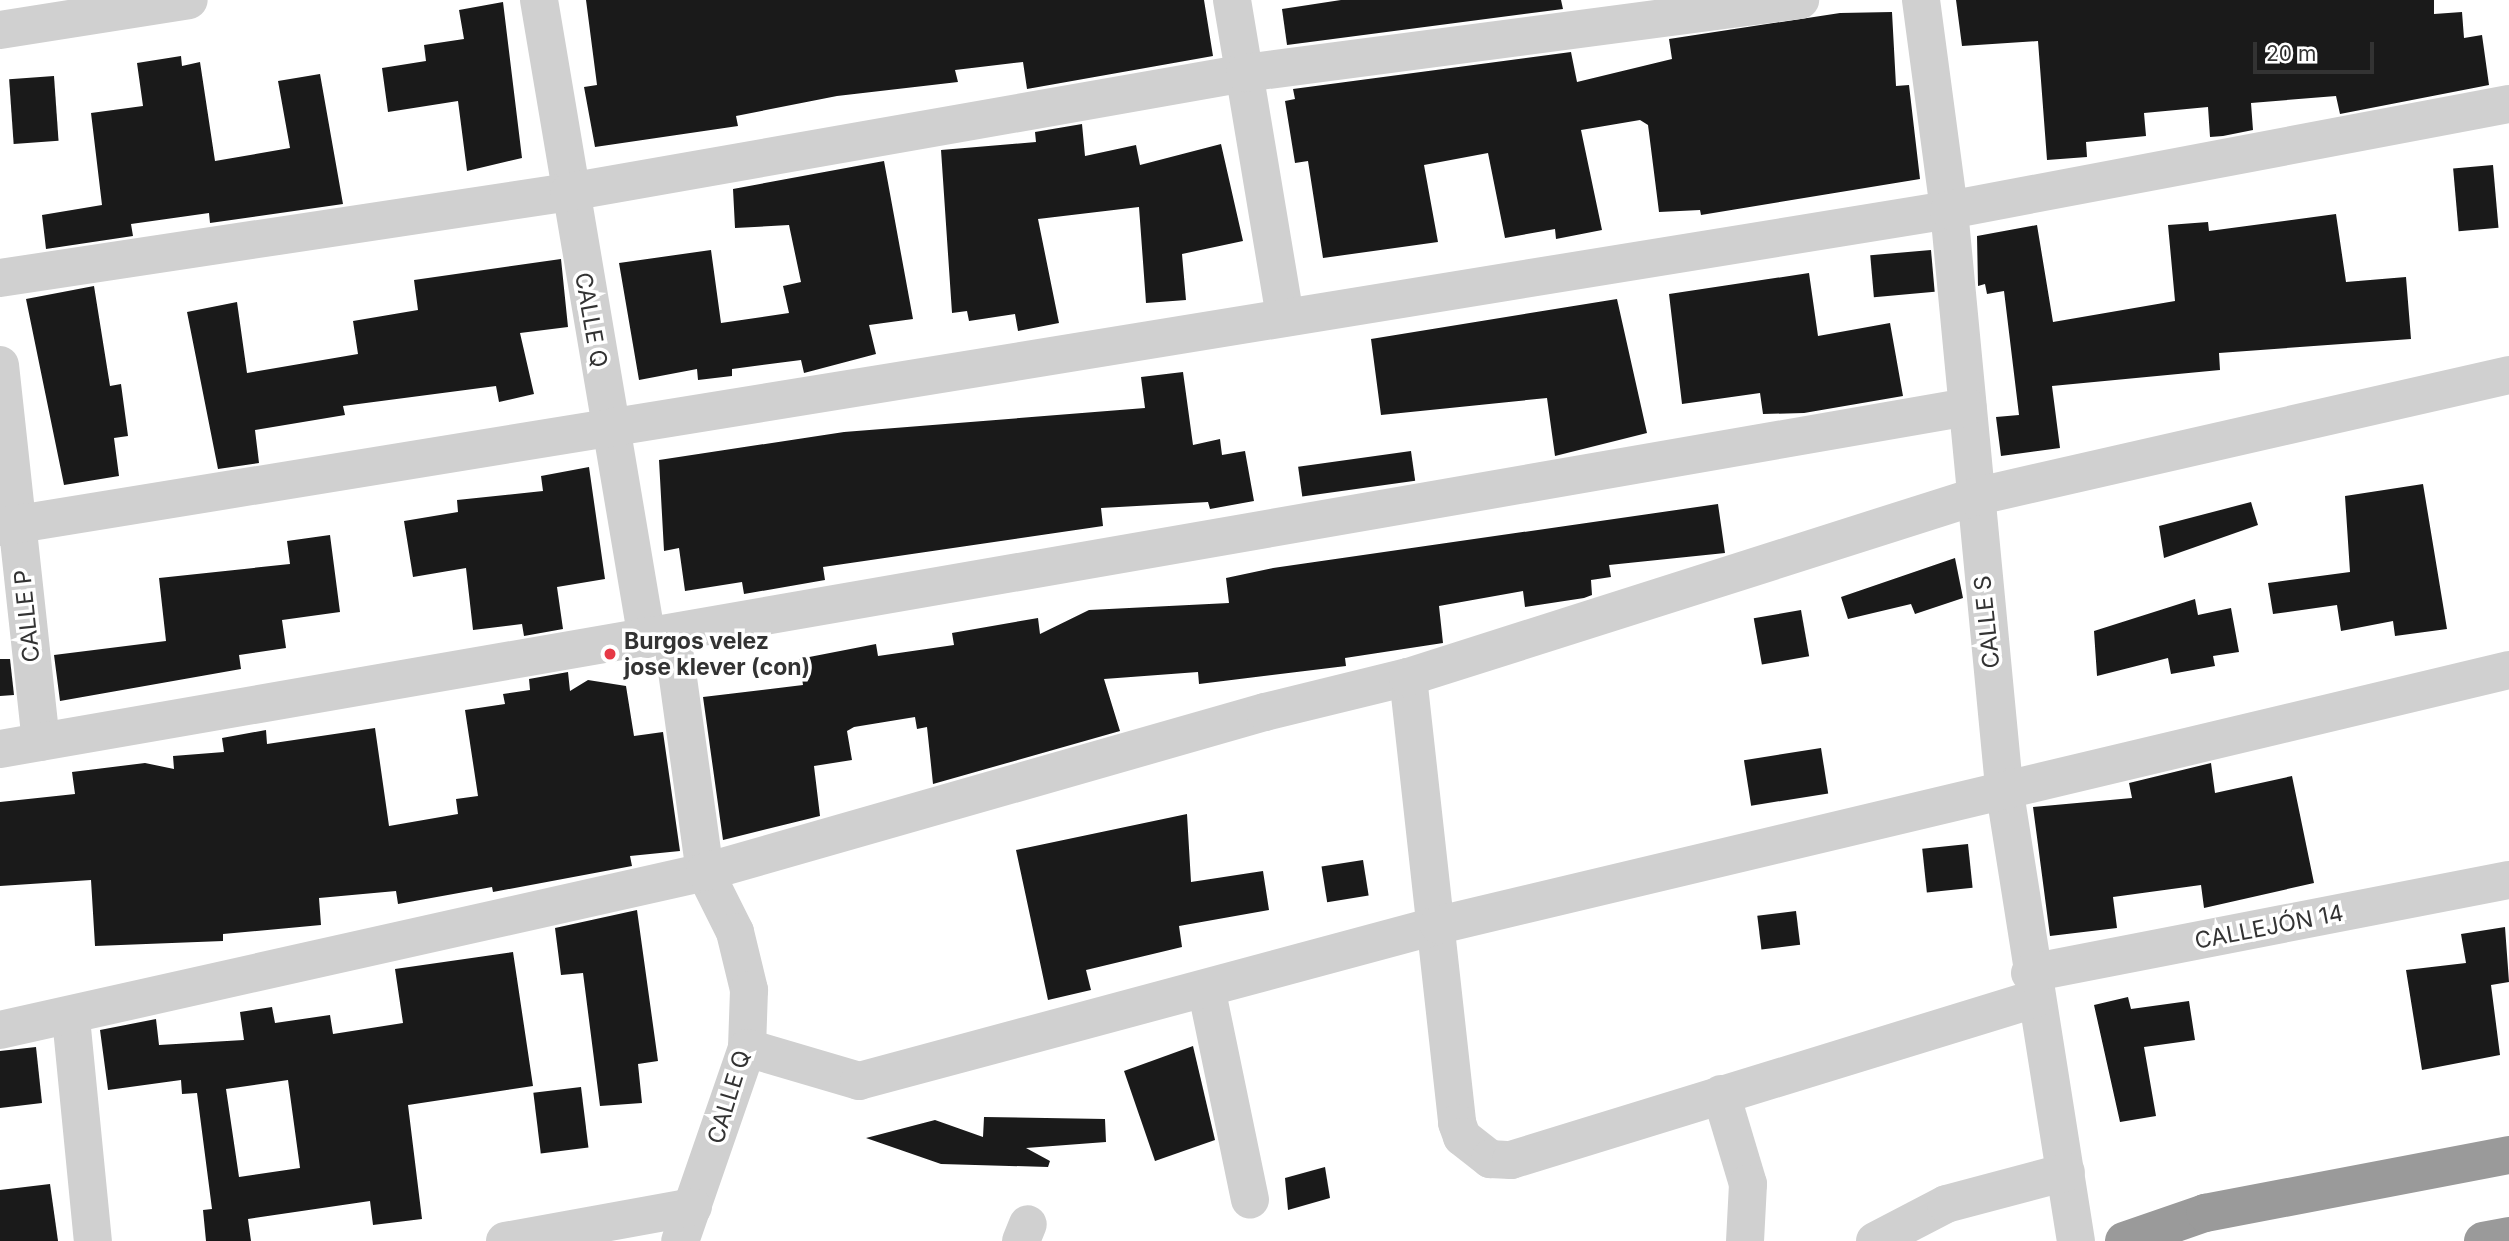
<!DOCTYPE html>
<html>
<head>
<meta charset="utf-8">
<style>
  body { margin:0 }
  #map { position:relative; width:2509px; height:1241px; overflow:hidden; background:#fff; font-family:Inter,sans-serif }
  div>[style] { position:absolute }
  .building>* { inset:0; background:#1a1a1a; transform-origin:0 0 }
  .minor>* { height:38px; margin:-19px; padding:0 19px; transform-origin:19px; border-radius:19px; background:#d0d0d0 }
  .highway>* { height:38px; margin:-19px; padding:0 19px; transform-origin:19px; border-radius:19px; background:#9a9a9a }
  .dots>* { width:19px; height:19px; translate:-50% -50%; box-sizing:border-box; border:4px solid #fff; border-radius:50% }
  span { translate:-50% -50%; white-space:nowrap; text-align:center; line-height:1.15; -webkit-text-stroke:7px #fff; paint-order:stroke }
  .street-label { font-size:23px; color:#333 }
  .poi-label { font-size:23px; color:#333; font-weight:700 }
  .left { translate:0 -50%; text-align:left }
  .scale { position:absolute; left:2253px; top:42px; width:121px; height:32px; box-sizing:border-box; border:4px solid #333; border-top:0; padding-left:9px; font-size:21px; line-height:24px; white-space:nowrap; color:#333; -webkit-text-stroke:5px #fff; paint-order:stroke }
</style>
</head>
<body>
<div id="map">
  <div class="building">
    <div style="clip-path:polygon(586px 0,1204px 0,1213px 56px,1027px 89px,1023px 62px,955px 70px,958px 82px,837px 96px,736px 116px,738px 126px,595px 147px,584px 87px,597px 85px)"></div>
    <div style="clip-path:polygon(1341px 0,1561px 0,1563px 9px,1287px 45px,1282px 9px)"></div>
    <div style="clip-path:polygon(1956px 0,2434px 0,2434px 14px,2462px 12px,2464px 38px,2482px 35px,2489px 85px,2340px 114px,2336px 96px,2251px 103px,2253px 130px,2223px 136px,2210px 137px,2208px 107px,2144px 113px,2146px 136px,2086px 142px,2087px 157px,2047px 160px,2038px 41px,1962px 46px)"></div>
    <div style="clip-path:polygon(503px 2px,522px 158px,467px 171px,458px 101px,388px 112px,382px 68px,426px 61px,424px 45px,464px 39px,459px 10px)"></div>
    <div style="clip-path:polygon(1892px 12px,1896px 86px,1909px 85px,1920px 179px,1701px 215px,1700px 210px,1659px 212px,1648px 125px,1640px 120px,1581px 130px,1602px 230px,1556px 239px,1555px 229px,1505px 238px,1488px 153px,1424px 165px,1438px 242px,1323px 258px,1308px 161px,1295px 163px,1285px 101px,1295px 99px,1293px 89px,1571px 52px,1577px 82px,1672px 59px,1669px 39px,1840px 13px)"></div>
    <div style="clip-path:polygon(181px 56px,182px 66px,200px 62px,215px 161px,290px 148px,278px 81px,320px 74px,343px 204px,210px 223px,209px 213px,131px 224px,133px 236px,46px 249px,42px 215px,102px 205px,91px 113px,143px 106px,137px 63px)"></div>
    <div style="left:54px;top:76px;width:65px;height:45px;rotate:86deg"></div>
    <div style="clip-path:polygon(1082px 124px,1085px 156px,1136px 145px,1140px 165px,1221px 144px,1243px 241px,1182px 254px,1186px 300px,1146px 303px,1139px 207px,1038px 219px,1059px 323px,1018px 331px,1015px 314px,969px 321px,967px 311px,952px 313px,941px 150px,1036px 142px,1035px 132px)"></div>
    <div style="clip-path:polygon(884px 161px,913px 319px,869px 325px,876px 354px,804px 373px,801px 360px,732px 369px,732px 376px,698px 380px,697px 369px,639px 380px,619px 263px,711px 250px,721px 323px,789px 313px,783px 286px,801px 282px,789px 225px,735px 228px,733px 189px)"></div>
    <div style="left:2493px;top:165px;width:63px;height:40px;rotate:85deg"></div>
    <div style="clip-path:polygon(2336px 214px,2346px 282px,2406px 277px,2411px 339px,2219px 353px,2220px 370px,2052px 386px,2060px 448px,2001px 456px,1996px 417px,2019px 415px,2004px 291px,1987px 294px,1985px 284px,1978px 286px,1977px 236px,2037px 225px,2053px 322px,2175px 301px,2168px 225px,2208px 222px,2209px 231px)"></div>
    <div style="left:1931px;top:250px;width:42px;height:61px;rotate:85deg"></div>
    <div style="clip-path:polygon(561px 259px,568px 327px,520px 333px,534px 394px,499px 402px,496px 386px,343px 406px,345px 415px,255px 430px,259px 463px,218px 469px,187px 312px,237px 302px,247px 373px,358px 354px,353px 321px,418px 310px,414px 280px)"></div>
    <div style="clip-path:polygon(1809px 273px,1818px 336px,1890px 323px,1903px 396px,1804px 413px,1763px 414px,1760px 393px,1682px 404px,1669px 294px)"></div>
    <div style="clip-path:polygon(94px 286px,110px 386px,121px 384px,128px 436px,114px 438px,119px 476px,64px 485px,26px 299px)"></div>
    <div style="clip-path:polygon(1617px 299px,1647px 433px,1555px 456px,1547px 398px,1381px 415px,1371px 339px)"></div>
    <div style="clip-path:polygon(1183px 372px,1193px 445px,1220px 439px,1222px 455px,1245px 451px,1254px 501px,1210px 509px,1208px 502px,1101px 508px,1103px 526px,823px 567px,825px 580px,744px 594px,742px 582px,685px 591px,679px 548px,664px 551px,659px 460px,844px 432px,1145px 408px,1141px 377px)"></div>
    <div style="left:1411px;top:451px;width:30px;height:114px;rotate:82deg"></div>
    <div style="clip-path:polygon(589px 467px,605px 579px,557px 587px,563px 629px,524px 636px,522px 624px,473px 630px,466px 568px,413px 577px,404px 521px,458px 512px,457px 500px,543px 491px,541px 476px)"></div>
    <div style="clip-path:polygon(2423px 484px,2447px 629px,2395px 636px,2393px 621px,2341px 631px,2337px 605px,2273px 614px,2268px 583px,2350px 572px,2345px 496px)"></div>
    <div style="clip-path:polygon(2251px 502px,2258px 525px,2164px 558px,2159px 526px)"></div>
    <div style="clip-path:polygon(1718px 504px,1725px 553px,1609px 565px,1611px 577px,1591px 580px,1592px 595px,1584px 598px,1525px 607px,1523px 591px,1439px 606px,1443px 643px,1345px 658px,1346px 666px,1199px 684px,1198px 672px,1104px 679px,1120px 731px,933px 784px,927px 727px,917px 729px,915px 717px,854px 727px,847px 731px,852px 760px,814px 766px,820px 816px,723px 840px,703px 697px,803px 685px,799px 659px,876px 644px,878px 656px,954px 645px,952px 633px,1038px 618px,1040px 634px,1089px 610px,1229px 603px,1226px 578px,1273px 568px)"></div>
    <div style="clip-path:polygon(330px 535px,340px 612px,282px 620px,286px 648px,239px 655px,241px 669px,60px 701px,54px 655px,166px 641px,159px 578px,290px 564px,287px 541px)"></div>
    <div style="clip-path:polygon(1955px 558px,1963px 598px,1915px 614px,1911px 604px,1848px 619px,1841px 597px)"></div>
    <div style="clip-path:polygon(2195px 599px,2198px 615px,2231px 608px,2239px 652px,2213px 656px,2215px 666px,2171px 674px,2168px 658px,2097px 676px,2094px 631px)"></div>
    <div style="left:1801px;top:610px;width:47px;height:48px;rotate:80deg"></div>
    <div style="clip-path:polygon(0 659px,10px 659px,14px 695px,0 696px)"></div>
    <div style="clip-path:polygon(568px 672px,570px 691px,588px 680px,626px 686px,634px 736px,663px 732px,680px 851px,630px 856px,632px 866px,493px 892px,492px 887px,398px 904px,396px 891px,319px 898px,321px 925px,223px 934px,223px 941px,95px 946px,91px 880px,0 886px,0 802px,75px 794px,72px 772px,145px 763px,174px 769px,173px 756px,224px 752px,222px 738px,266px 730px,267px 744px,375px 728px,389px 826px,458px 814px,456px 799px,478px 796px,465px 710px,505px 704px,503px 694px,530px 690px,529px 679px)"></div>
    <div style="left:1821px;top:748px;width:46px;height:78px;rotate:81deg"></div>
    <div style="clip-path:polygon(2211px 763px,2215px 793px,2292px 776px,2314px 883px,2204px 908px,2201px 885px,2113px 897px,2117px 928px,2050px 936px,2033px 807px,2132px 798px,2129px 783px)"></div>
    <div style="clip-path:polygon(1187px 814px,1191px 882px,1263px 871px,1269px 910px,1179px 926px,1182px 947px,1086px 970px,1091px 990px,1048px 1000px,1016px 850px)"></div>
    <div style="left:1968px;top:844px;width:44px;height:46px;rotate:84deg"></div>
    <div style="left:1363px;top:860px;width:36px;height:42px;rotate:81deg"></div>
    <div style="clip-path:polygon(637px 910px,658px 1061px,638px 1064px,642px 1103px,600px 1106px,583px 973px,561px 975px,555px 928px)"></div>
    <div style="left:1796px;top:911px;width:34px;height:39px;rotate:83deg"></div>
    <div style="clip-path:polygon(2505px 927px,2509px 982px,2491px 985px,2500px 1055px,2422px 1070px,2406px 970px,2466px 963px,2461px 934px)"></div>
    <div style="clip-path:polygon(evenodd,513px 952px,533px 1086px,408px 1105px,422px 1219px,373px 1225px,370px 1201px,248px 1219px,251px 1241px,206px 1241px,203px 1210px,212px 1209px,197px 1093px,182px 1094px,181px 1080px,108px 1090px,100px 1030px,156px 1019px,159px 1045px,244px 1040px,240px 1012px,272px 1007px,275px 1023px,330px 1015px,333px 1034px,403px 1023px,395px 969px,513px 952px,288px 1080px,300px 1168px,239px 1177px,226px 1089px,288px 1080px)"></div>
    <div style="clip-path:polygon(2128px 997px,2131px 1009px,2189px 1001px,2195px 1040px,2144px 1047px,2156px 1116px,2120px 1122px,2094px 1005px)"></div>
    <div style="clip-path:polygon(1193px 1046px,1215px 1140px,1155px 1161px,1124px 1071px)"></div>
    <div style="clip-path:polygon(36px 1047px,42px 1103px,0 1108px,0 1051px)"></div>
    <div style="left:581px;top:1087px;width:61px;height:48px;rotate:83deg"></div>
    <div style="clip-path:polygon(984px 1117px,1105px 1119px,1106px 1142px,1026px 1148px,1050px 1161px,1048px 1167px,941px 1164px,866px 1138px,935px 1120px,983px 1137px)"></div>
    <div style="clip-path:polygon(1325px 1167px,1330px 1198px,1288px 1210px,1285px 1178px)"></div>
    <div style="clip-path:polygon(50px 1184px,58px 1241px,0 1241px,0 1190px)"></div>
  </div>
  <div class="minor">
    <div style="left:539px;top:0;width:648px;rotate:80.41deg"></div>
    <div style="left:1232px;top:0;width:320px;rotate:80.5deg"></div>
    <div style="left:1921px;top:0;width:212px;rotate:82.4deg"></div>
    <div style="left:1949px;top:210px;width:580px;rotate:84.55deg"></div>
    <div style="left:2004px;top:787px;width:460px;rotate:81deg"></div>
    <div style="left:0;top:30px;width:191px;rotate:-9deg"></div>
    <div style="left:0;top:278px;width:575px;rotate:-8.59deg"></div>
    <div style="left:569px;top:192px;width:686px;rotate:-9.98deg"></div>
    <div style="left:1245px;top:73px;width:560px;rotate:-7.49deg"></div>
    <div style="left:0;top:365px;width:379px;rotate:83.8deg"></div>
    <div style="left:0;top:527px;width:1975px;rotate:-9.24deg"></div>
    <div style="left:1949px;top:210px;width:570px;rotate:-10.72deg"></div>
    <div style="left:672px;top:635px;width:239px;rotate:82.1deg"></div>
    <div style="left:705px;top:872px;width:67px;rotate:63.4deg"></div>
    <div style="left:735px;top:932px;width:60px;rotate:76.4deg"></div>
    <div style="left:749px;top:990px;width:58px;rotate:92deg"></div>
    <div style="left:747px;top:1048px;width:204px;rotate:109.1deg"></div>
    <div style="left:1408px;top:677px;width:449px;rotate:83.7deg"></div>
    <div style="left:1457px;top:1123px;width:15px;rotate:70deg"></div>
    <div style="left:1462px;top:1137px;width:36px;rotate:38deg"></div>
    <div style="left:1490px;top:1159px;width:21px;rotate:3deg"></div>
    <div style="left:1511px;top:1160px;width:547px;rotate:-17.11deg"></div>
    <div style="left:0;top:749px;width:1997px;rotate:-9.86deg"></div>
    <div style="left:2030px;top:973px;width:488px;rotate:-11deg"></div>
    <div style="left:1207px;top:992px;width:212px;rotate:78.3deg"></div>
    <div style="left:71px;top:1018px;width:224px;rotate:84.4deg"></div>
    <div style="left:0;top:1030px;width:722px;rotate:-12.63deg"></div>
    <div style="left:705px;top:872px;width:582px;rotate:-15.95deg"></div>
    <div style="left:1265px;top:712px;width:147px;rotate:-13.8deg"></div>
    <div style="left:1408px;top:677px;width:594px;rotate:-17.64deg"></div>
    <div style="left:1974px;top:497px;width:549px;rotate:-12.85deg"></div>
    <div style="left:747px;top:1048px;width:117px;rotate:16.4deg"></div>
    <div style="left:859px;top:1081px;width:601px;rotate:-15.05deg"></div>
    <div style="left:1439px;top:925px;width:1100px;rotate:-13.4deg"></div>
    <div style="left:1721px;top:1094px;width:94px;rotate:73.3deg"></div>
    <div style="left:1748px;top:1184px;width:57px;rotate:93deg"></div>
    <div style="left:505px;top:1241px;width:191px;rotate:-10.3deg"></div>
    <div style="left:1021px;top:1241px;width:18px;rotate:-68deg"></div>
    <div style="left:1875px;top:1241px;width:80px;rotate:-27.5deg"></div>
    <div style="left:1946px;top:1204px;width:124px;rotate:-14.9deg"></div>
  </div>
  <div class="highway">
    <div style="left:2124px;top:1241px;width:86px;rotate:-19.1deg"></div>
    <div style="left:2205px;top:1213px;width:309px;rotate:-10.8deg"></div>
    <div style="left:2483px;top:1241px;width:26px;rotate:-11deg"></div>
  </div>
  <div class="dots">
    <div style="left:610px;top:654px;background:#e63946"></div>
  </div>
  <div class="street-label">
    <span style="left:591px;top:320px;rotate:80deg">CALLE Q</span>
    <span style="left:27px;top:616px;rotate:-96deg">CALLE P</span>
    <span style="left:1987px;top:622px;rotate:-96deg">CALLE S</span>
    <span style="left:2269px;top:927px;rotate:-11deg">CALLEJÓN 14</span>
    <span style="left:729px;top:1097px;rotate:-73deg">CALLE Q</span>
  </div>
  <div class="poi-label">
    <span class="left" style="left:624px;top:654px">Burgos velez<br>jose klever (con)</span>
  </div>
  <div class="scale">20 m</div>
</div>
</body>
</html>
